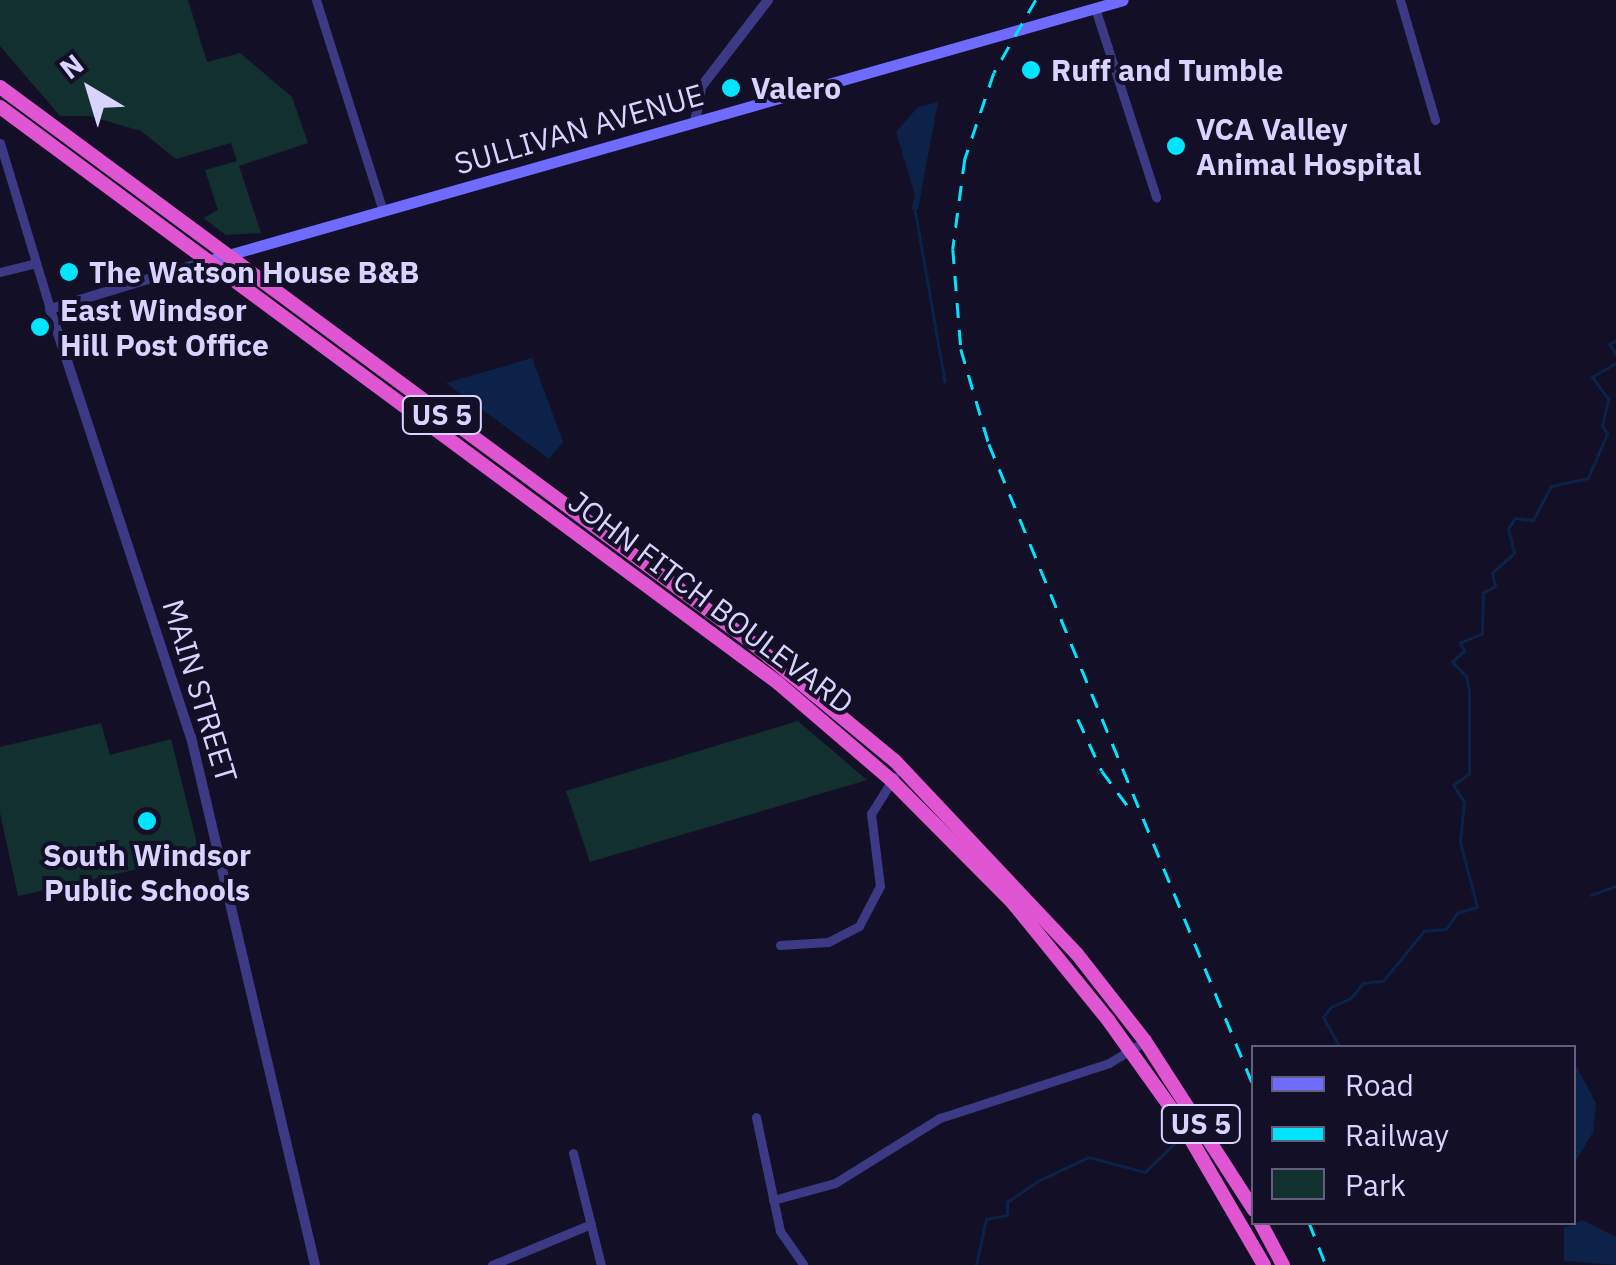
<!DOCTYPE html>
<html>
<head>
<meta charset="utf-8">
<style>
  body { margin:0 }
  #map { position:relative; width:1616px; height:1265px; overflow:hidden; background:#130f26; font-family:"IBM Plex Sans",sans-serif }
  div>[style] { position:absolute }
  .green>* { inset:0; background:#12302f }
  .water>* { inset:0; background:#0c2248 }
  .stream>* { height:2.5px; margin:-1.25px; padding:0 1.25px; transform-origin:1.25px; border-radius:1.25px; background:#0c2248 }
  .minor>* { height:9px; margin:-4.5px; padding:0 4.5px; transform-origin:4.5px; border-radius:4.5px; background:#3d3a85 }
  .tertiary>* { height:10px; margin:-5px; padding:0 5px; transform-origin:5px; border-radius:5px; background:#3d3a85 }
  .secondary>* { height:11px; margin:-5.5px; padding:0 5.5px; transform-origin:5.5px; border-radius:5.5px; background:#6f6bff }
  .trunk>* { height:14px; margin:-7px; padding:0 7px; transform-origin:7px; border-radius:7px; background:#e055d1 }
  .rail>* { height:2.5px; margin-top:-1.25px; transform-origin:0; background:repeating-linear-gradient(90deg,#00e5ff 0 15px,transparent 0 27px) }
  .dots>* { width:28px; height:28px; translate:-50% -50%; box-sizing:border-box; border:5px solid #130f26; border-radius:50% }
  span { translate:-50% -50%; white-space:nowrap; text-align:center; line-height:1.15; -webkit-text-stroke:8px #130f26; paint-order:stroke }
  .shield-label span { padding:2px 8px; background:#130f26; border:2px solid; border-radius:8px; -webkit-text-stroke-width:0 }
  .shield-label { font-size:28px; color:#d9d4ff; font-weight:700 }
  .poi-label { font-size:30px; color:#d9d4ff; font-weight:700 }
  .left { translate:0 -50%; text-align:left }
  .street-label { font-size:30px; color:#d9d4ff }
  .legend { position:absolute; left:1251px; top:1045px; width:325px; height:180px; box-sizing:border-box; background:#130f26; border:2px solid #625e7d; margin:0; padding:12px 18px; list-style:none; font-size:30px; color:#d9d4ff }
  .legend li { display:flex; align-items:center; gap:20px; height:50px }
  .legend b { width:50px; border:2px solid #625e7d }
  .north { position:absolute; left:40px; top:40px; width:100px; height:100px; -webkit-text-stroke:8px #130f26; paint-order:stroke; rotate:322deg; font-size:28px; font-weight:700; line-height:40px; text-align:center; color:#d9d4ff }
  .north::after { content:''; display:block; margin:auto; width:35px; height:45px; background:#d9d4ff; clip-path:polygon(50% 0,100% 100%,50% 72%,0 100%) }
</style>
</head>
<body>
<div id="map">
  <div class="green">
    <div style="clip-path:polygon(0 0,188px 0,207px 62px,240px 53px,292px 97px,308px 143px,239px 166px,261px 233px,226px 235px,203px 218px,218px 210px,205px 170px,237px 161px,231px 143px,176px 159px,141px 131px,89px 116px,60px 116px,0 46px)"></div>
    <div style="clip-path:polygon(798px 721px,867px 780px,590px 862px,566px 791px)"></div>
    <div style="clip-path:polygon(101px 723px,110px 755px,171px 739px,200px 855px,18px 896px,0 813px,0 747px)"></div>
  </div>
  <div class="water">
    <div style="clip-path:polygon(938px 102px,918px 209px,911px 210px,915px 195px,896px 132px,918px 107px)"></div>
    <div style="clip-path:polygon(532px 358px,563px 442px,549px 459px,446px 383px)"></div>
    <div style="clip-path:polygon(1574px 1062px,1596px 1103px,1593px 1132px,1574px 1165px)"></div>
    <div style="clip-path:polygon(1582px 1220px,1616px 1237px,1616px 1265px,1564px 1261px,1564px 1228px)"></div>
  </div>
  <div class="stream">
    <div style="left:915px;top:209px;width:175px;rotate:80.1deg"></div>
    <div style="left:1616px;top:341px;width:7px;rotate:153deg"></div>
    <div style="left:1610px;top:344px;width:12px;rotate:59deg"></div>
    <div style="left:1591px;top:895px;width:27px;rotate:-20deg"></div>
    <div style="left:1340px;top:1048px;width:35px;rotate:-119deg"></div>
    <div style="left:1323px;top:1017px;width:13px;rotate:-51deg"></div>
    <div style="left:1331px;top:1007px;width:22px;rotate:-24deg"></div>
    <div style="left:1351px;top:998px;width:19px;rotate:-51deg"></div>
    <div style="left:1363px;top:983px;width:20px;rotate:-6deg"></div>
    <div style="left:1383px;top:981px;width:65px;rotate:-50.6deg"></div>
    <div style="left:1424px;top:931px;width:22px;rotate:-5deg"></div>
    <div style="left:1446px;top:929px;width:19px;rotate:-55deg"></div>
    <div style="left:1457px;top:913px;width:21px;rotate:-17deg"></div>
    <div style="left:1477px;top:907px;width:67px;rotate:-104.7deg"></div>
    <div style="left:1460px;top:842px;width:40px;rotate:-84.3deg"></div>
    <div style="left:1464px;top:802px;width:20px;rotate:-123deg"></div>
    <div style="left:1453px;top:785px;width:19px;rotate:-35deg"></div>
    <div style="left:1469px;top:774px;width:83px;rotate:-90deg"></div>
    <div style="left:1469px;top:691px;width:15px;rotate:-101deg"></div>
    <div style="left:1466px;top:676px;width:20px;rotate:-135deg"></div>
    <div style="left:1452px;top:662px;width:16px;rotate:-43deg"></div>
    <div style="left:1464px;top:651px;width:9px;rotate:-117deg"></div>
    <div style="left:1460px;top:643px;width:24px;rotate:-24deg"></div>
    <div style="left:1482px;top:633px;width:40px;rotate:-88.6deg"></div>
    <div style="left:1483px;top:593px;width:14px;rotate:-30deg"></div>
    <div style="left:1495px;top:586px;width:13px;rotate:-103deg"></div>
    <div style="left:1492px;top:573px;width:30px;rotate:-42deg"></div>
    <div style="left:1514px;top:553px;width:25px;rotate:-104deg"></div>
    <div style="left:1508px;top:529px;width:13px;rotate:-58deg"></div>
    <div style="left:1515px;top:518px;width:18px;rotate:6deg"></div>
    <div style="left:1533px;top:520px;width:38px;rotate:-62deg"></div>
    <div style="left:1551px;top:486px;width:38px;rotate:-12deg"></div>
    <div style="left:1588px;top:478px;width:48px;rotate:-66.6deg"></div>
    <div style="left:1607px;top:434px;width:9px;rotate:-122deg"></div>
    <div style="left:1602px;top:426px;width:28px;rotate:-77deg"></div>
    <div style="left:1608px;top:399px;width:27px;rotate:-126deg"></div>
    <div style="left:1592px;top:377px;width:28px;rotate:-30deg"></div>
    <div style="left:976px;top:1265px;width:47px;rotate:-77.7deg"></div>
    <div style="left:986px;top:1219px;width:21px;rotate:-11deg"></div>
    <div style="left:1007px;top:1215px;width:13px;rotate:-90deg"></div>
    <div style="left:1007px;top:1202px;width:37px;rotate:-34deg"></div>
    <div style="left:1038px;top:1181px;width:56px;rotate:-25.2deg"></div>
    <div style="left:1089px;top:1157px;width:58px;rotate:15deg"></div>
    <div style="left:1145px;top:1172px;width:42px;rotate:-44deg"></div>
  </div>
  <div class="minor">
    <div style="left:316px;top:0;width:221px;rotate:72.4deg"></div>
    <div style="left:1400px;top:0;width:125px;rotate:73.7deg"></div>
    <div style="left:1095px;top:8px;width:199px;rotate:72.1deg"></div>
    <div style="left:0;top:143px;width:173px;rotate:73.2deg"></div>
    <div style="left:0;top:272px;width:36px;rotate:-14deg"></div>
    <div style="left:780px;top:945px;width:48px;rotate:-3.6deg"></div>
    <div style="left:828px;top:942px;width:35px;rotate:-27deg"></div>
    <div style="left:859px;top:926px;width:45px;rotate:-62.3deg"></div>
    <div style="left:880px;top:886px;width:73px;rotate:-97.1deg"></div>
    <div style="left:871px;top:814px;width:44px;rotate:-58.1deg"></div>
    <div style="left:756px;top:1117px;width:116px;rotate:78.1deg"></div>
    <div style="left:780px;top:1231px;width:40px;rotate:55.1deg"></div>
    <div style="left:573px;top:1153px;width:115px;rotate:76deg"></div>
    <div style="left:773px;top:1200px;width:64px;rotate:-15.3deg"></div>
    <div style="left:835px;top:1183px;width:123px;rotate:-31.8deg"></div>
    <div style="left:940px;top:1118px;width:178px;rotate:-18deg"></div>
    <div style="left:1109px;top:1063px;width:42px;rotate:-31.4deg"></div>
    <div style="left:492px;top:1265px;width:107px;rotate:-22.5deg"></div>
  </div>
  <div class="tertiary">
    <div style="left:695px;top:122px;width:36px;rotate:-80deg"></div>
    <div style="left:701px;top:87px;width:110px;rotate:-52.4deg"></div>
    <div style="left:207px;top:261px;width:164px;rotate:163deg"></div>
    <div style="left:50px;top:309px;width:451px;rotate:71.8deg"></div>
    <div style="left:191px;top:737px;width:542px;rotate:76.78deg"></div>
  </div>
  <div class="secondary">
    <div style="left:207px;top:261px;width:952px;rotate:-15.9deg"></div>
  </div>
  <div class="trunk">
    <div style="left:0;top:87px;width:934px;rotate:36.46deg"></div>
    <div style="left:751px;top:642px;width:187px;rotate:39.6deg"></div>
    <div style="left:895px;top:761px;width:265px;rotate:46.7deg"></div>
    <div style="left:1077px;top:954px;width:110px;rotate:52deg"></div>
    <div style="left:1145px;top:1041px;width:201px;rotate:57.2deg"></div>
    <div style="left:0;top:107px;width:968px;rotate:36.51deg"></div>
    <div style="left:778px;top:683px;width:149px;rotate:40.6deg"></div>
    <div style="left:891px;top:780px;width:173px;rotate:45.2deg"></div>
    <div style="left:1013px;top:903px;width:151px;rotate:50.9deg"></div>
    <div style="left:1108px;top:1020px;width:122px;rotate:54.4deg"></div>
    <div style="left:1179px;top:1119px;width:169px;rotate:59.8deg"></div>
    <div style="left:1260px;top:1222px;width:49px;rotate:61.9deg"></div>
  </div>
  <div class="rail">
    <div style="left:1036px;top:0;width:84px;rotate:119.9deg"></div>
    <div style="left:994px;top:73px;width:91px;rotate:108.6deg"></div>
    <div style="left:965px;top:159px;width:91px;rotate:97.6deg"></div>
    <div style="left:953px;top:249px;width:100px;rotate:85.4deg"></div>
    <div style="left:961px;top:349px;width:99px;rotate:73.6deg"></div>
    <div style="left:989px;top:444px;width:695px;rotate:67.6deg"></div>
    <div style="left:1078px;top:719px;width:57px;rotate:65.2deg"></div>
    <div style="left:1102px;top:771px;width:52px;rotate:53.6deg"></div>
    <div style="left:1309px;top:1222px;width:46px;rotate:68.4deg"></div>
  </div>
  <div class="dots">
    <div style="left:1031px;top:70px;background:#00e5ff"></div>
    <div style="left:731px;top:88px;background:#00e5ff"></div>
    <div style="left:1176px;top:146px;background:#00e5ff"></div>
    <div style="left:69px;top:272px;background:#00e5ff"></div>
    <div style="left:40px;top:327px;background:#00e5ff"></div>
    <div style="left:147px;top:821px;background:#00e5ff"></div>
  </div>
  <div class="shield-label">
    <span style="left:442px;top:415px">US 5</span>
    <span style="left:1201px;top:1124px">US 5</span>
  </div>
  <div class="poi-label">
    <span class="left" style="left:1051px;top:70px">Ruff and Tumble</span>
    <span class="left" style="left:751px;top:88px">Valero</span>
    <span class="left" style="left:1196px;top:146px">VCA Valley<br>Animal Hospital</span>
    <span class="left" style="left:89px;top:272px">The Watson House B&amp;B</span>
    <span class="left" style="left:60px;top:327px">East Windsor<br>Hill Post Office</span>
    <span style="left:147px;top:872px">South Windsor<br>Public Schools</span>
  </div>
  <div class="street-label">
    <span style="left:579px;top:129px;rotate:-16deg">SULLIVAN AVENUE</span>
    <span style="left:711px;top:602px;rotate:37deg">JOHN FITCH BOULEVARD</span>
    <span style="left:200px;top:691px;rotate:73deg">MAIN STREET</span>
  </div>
  <ul class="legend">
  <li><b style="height:12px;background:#6f6bff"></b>Road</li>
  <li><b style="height:12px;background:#00e5ff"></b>Railway</li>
  <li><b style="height:28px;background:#12302f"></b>Park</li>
  </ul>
  <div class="north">N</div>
</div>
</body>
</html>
